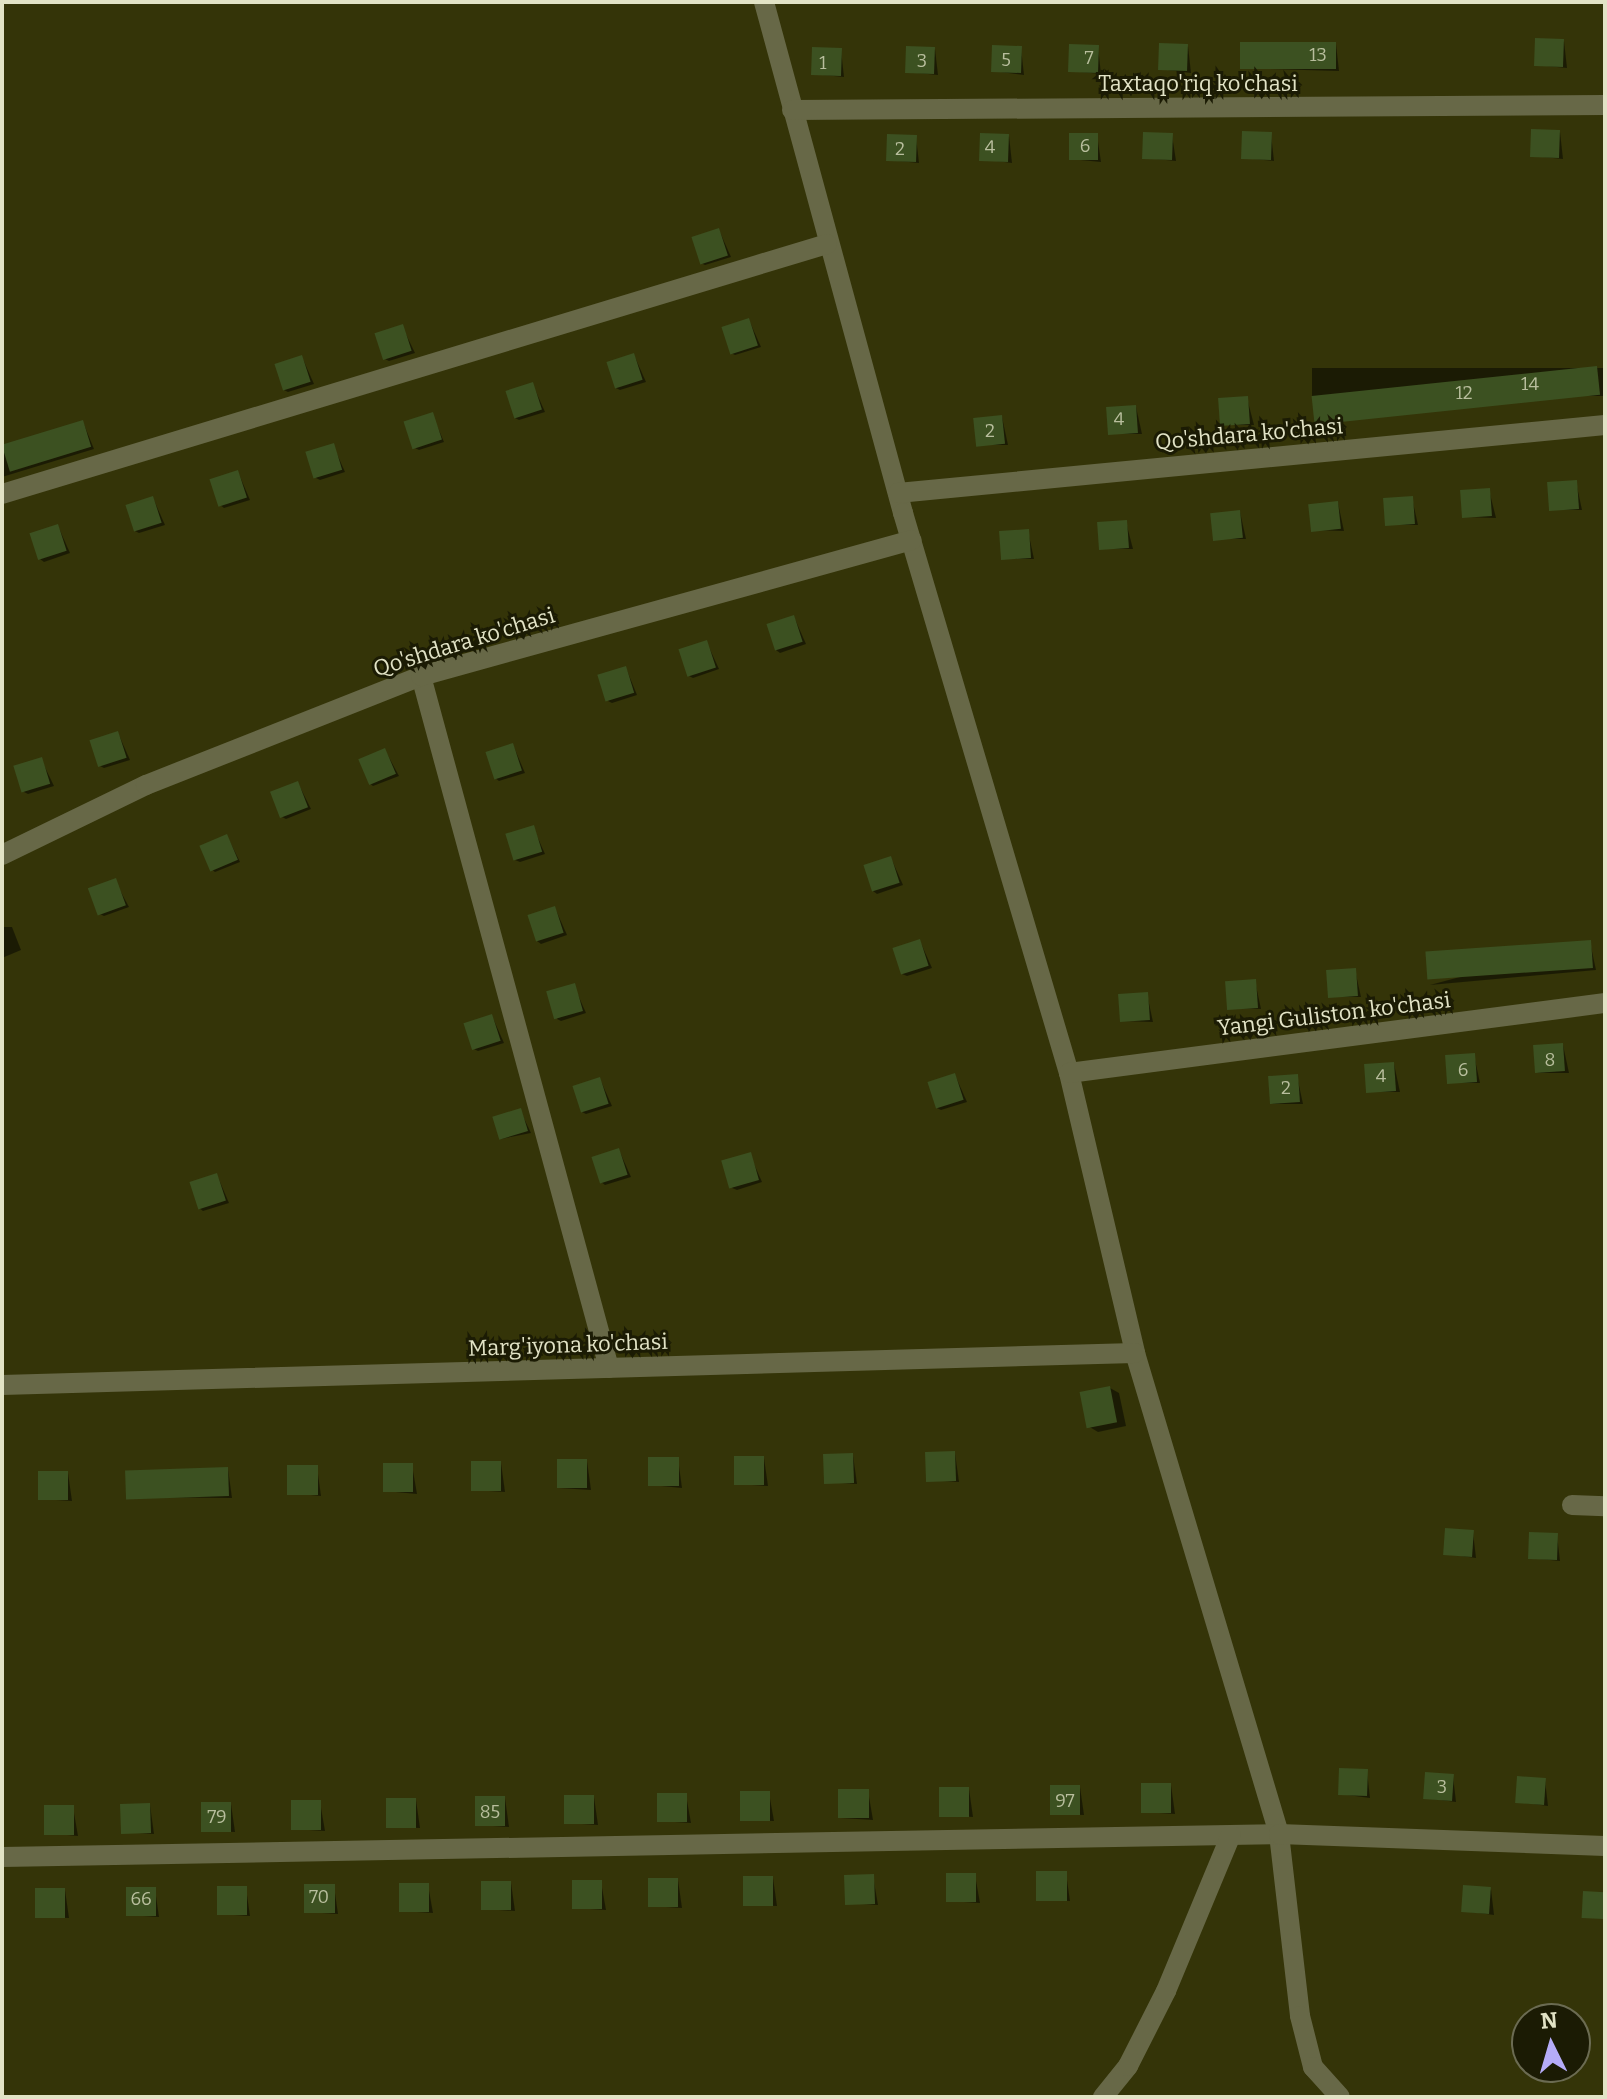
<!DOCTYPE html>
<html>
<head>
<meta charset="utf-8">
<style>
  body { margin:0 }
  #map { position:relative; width:1607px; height:2099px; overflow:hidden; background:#343408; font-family:Bitter,serif }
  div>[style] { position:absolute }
  .shadow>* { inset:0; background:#0007; transform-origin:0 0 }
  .building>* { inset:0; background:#3c5121; transform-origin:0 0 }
  .minor>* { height:20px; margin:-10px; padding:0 10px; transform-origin:10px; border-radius:10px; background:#676847 }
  span { translate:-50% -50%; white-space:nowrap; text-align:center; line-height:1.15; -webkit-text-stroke:6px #1b1b04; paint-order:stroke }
  .number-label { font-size:18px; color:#b8be9d }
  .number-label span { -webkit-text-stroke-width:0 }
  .street-label { font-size:22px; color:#e2e3c6 }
  .frame { position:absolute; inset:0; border:4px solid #e2e3c6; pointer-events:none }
  .north { position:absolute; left:1511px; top:2003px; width:80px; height:80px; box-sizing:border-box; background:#1b1b04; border:2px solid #6b6b52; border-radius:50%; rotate:355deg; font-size:22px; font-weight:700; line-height:32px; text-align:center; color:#e2e3c6 }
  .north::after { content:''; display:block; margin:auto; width:28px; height:36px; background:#b5acf8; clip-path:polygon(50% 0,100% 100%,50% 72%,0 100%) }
</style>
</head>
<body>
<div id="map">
  <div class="shadow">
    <div style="clip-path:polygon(1564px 41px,1567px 68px,1536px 65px)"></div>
    <div style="clip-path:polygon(1336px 44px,1339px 71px,1241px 68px)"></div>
    <div style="clip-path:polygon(1188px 46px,1191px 73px,1160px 69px)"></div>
    <div style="clip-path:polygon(1098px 47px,1101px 74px,1070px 71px)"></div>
    <div style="clip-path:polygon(1021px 48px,1024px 75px,993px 71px)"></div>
    <div style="clip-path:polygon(935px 49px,938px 75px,907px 72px)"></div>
    <div style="clip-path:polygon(841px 50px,844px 77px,813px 74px)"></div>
    <div style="clip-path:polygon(1560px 132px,1563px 159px,1532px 156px)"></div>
    <div style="clip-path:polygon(1271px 134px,1274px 161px,1243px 158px)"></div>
    <div style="clip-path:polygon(1097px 135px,1101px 162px,1070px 159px)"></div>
    <div style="clip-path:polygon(1172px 135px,1176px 161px,1145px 158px)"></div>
    <div style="clip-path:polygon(1009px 136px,1012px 163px,981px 159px)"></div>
    <div style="clip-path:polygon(916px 137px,919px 163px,888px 160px)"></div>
    <div style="clip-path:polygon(719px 230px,731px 257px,705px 265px,701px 263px)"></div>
    <div style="clip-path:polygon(749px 320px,761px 347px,735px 355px,731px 353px)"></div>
    <div style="clip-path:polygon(402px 326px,415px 353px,389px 361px,385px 359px)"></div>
    <div style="clip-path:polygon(634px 355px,646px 382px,620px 390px,616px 388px)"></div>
    <div style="clip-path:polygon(302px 357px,314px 384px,288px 392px,284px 390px)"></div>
    <div style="left:1605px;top:368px;width:28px;height:293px;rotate:90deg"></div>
    <div style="clip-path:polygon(533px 385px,545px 412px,519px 420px,515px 418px)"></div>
    <div style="clip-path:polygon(1247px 398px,1254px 425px,1222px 425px)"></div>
    <div style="clip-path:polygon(1136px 407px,1142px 434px,1110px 434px)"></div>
    <div style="clip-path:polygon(432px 414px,444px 442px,419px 450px,415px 448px)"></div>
    <div style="clip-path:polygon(1002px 417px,1008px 445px,977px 445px)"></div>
    <div style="clip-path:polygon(83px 422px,94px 449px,2px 477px,2px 448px)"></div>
    <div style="clip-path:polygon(333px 445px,345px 472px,320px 480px,316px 478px)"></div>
    <div style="clip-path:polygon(238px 472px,250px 500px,224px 508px,220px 505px)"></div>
    <div style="clip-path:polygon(1576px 482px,1582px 510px,1551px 510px)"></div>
    <div style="clip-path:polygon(1489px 490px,1496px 518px,1464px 517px)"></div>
    <div style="clip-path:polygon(153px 498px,165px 525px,139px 533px,135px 531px)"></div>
    <div style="clip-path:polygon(1412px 498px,1418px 525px,1387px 525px)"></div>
    <div style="clip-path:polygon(1338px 503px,1344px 531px,1313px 530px)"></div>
    <div style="clip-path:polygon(1240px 512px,1246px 539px,1214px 539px)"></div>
    <div style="clip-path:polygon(1126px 522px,1133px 549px,1101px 549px)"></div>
    <div style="clip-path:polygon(58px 526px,70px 553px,44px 562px,40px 559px)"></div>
    <div style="clip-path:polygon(1028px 531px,1034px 559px,1003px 559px)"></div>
    <div style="clip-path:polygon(794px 617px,806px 644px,780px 653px,776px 650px)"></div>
    <div style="clip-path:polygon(707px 643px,719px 669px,693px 678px,689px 676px)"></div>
    <div style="clip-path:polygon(626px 668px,637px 695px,612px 703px,608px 701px)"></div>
    <div style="clip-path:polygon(118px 733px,130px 760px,104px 768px,100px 766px)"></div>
    <div style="clip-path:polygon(513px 745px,525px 773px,499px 781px,495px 778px)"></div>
    <div style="clip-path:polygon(385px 750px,399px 776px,373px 786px,369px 783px)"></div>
    <div style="clip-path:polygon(41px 759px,54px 786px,28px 794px,24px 792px)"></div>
    <div style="clip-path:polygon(298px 783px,311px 809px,286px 819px,282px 817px)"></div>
    <div style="clip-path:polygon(533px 827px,545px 854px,520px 862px,515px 860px)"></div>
    <div style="clip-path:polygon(227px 836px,240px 862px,215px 872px,211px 869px)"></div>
    <div style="clip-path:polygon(891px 858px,903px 885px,877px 894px,873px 891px)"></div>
    <div style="clip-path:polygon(115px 881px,129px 907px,104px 916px,100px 914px)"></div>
    <div style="clip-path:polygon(555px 908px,567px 935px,541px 944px,537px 941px)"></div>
    <div style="clip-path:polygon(2px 927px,12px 927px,21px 950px,2px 958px)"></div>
    <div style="clip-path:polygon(920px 941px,932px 968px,907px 976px,902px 974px)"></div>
    <div style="clip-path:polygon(1590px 942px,1596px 970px,1430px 985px)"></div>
    <div style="clip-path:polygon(1355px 970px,1361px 997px,1330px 997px)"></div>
    <div style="clip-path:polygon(1255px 981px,1261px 1009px,1230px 1008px)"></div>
    <div style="clip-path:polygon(574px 986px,586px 1013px,561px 1021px,557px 1019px)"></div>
    <div style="clip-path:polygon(1147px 994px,1153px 1022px,1122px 1021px)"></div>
    <div style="clip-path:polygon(492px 1016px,504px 1043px,478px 1051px,474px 1049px)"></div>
    <div style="clip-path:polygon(1563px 1045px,1569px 1073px,1537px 1073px)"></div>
    <div style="clip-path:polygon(1474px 1055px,1480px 1083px,1449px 1083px)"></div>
    <div style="clip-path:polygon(1394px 1064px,1400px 1092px,1368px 1092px)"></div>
    <div style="clip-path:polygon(955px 1075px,967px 1102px,941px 1110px,937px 1108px)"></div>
    <div style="clip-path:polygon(1297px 1076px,1303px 1104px,1272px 1104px)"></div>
    <div style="clip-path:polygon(600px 1079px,612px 1106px,586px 1114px,582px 1112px)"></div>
    <div style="clip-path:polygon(520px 1110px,531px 1133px,501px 1139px)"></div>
    <div style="clip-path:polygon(619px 1150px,631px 1177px,605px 1185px,601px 1182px)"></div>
    <div style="clip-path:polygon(750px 1155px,762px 1182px,737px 1190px,732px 1188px)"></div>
    <div style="clip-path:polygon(217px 1175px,229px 1203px,203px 1211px,199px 1208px)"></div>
    <div style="clip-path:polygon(1110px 1388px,1119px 1393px,1126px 1426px,1098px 1432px,1088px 1426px)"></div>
    <div style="clip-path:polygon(955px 1453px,959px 1482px,927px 1480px)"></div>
    <div style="clip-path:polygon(853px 1455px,857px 1484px,825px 1482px)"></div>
    <div style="clip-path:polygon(764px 1458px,768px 1486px,736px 1484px)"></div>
    <div style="clip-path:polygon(678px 1459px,682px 1488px,651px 1485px)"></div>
    <div style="clip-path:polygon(587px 1461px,591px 1490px,559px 1488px)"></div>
    <div style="clip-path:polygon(501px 1463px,505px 1492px,473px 1490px)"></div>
    <div style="clip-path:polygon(412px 1465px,417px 1494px,385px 1491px)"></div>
    <div style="clip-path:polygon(317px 1467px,321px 1496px,290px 1493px)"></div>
    <div style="clip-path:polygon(228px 1469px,232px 1498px,127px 1497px)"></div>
    <div style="clip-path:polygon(68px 1473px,72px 1501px,40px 1499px)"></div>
    <div style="clip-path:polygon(1473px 1532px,1476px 1558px,1446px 1554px)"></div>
    <div style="clip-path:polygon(1557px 1535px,1560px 1561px,1530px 1558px)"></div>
    <div style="clip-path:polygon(1367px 1771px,1370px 1798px,1340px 1794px)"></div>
    <div style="clip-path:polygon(1453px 1776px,1456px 1802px,1425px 1798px)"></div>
    <div style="clip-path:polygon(1545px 1780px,1548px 1806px,1518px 1802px)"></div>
    <div style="clip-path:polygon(1604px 1782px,1605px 1782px,1605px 1807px,1603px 1806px)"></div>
    <div style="clip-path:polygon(1171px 1785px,1175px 1814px,1143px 1812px)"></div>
    <div style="clip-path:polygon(1080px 1787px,1084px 1815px,1052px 1814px)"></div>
    <div style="clip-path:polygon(969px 1789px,973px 1817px,941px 1815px)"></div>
    <div style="clip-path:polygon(868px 1791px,873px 1820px,841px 1818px)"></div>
    <div style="clip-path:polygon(769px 1793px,774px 1821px,742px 1820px)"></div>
    <div style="clip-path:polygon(686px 1795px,691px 1823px,659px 1821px)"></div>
    <div style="clip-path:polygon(594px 1797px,598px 1825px,566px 1823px)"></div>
    <div style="clip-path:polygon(505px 1798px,509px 1827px,477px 1825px)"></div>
    <div style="clip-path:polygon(416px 1800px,420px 1828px,388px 1827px)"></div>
    <div style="clip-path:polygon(320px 1802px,325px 1831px,293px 1829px)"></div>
    <div style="clip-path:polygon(231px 1804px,235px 1832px,203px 1831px)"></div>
    <div style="clip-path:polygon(150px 1805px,154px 1834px,122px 1832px)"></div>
    <div style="clip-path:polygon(73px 1807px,78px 1836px,46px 1833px)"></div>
    <div style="clip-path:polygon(1066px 1873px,1070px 1901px,1038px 1900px)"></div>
    <div style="clip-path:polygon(975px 1875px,980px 1903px,948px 1901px)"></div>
    <div style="clip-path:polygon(873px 1876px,878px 1905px,846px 1903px)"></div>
    <div style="clip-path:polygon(773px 1878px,777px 1906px,745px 1905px)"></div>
    <div style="clip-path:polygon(678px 1880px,682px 1908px,650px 1906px)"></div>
    <div style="clip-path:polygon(601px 1882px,606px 1910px,574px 1908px)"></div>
    <div style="clip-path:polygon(511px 1883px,515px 1911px,484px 1909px)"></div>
    <div style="clip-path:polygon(428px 1885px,433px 1913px,401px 1911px)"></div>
    <div style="clip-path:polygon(334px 1886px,338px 1914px,306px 1912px)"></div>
    <div style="clip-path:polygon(246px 1888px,250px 1916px,219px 1914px)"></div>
    <div style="clip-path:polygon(155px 1889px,159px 1917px,128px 1915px)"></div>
    <div style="clip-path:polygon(1491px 1889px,1494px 1915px,1463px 1911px)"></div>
    <div style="clip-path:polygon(65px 1890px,69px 1918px,38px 1917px)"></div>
    <div style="left:333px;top:2096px;width:2px;height:28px;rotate:27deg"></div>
  </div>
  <div class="building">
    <div style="left:1535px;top:38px;width:29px;height:28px;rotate:2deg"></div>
    <div style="left:1240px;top:42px;width:96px;height:27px"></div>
    <div style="left:1159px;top:43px;width:29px;height:27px;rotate:2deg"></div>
    <div style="left:1069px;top:44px;width:30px;height:28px;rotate:2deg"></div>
    <div style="left:992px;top:45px;width:30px;height:27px;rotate:2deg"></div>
    <div style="left:906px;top:46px;width:29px;height:27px;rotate:2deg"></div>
    <div style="left:812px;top:47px;width:30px;height:28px;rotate:2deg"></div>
    <div style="left:1531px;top:129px;width:29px;height:28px;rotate:2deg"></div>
    <div style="left:1242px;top:131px;width:30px;height:28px;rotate:2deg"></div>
    <div style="left:1143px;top:132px;width:30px;height:27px;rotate:2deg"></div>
    <div style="left:980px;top:133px;width:29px;height:28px;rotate:2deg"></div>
    <div style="left:1069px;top:133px;width:29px;height:27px"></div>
    <div style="left:887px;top:134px;width:30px;height:27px;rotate:2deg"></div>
    <div style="left:719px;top:228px;width:29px;height:29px;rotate:72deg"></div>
    <div style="left:749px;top:318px;width:29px;height:29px;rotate:72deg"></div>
    <div style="left:403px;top:324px;width:28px;height:30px;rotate:72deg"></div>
    <div style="left:634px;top:353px;width:28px;height:29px;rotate:72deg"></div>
    <div style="left:302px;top:355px;width:28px;height:29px;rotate:72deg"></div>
    <div style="left:1597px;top:366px;width:29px;height:287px;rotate:84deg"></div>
    <div style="left:533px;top:382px;width:29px;height:29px;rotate:72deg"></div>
    <div style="left:1248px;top:396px;width:28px;height:30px;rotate:86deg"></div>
    <div style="left:1136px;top:405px;width:28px;height:30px;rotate:86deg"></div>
    <div style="left:433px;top:412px;width:29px;height:31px;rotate:72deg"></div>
    <div style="left:1002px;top:415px;width:29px;height:29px;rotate:84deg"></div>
    <div style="left:83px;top:420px;width:28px;height:85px;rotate:73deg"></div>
    <div style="left:334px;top:443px;width:28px;height:30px;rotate:73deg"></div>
    <div style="left:238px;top:470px;width:29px;height:30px;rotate:72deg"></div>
    <div style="left:1577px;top:480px;width:29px;height:30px;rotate:86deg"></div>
    <div style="left:1490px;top:488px;width:28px;height:30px;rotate:86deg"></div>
    <div style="left:153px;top:496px;width:28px;height:29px;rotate:72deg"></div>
    <div style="left:1413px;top:496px;width:28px;height:30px;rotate:86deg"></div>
    <div style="left:1338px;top:501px;width:28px;height:30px;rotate:84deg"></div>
    <div style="left:1240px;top:510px;width:28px;height:30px;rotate:84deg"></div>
    <div style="left:1127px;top:520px;width:28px;height:30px;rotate:86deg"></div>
    <div style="left:58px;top:524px;width:28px;height:30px;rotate:72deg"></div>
    <div style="left:1029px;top:529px;width:29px;height:30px;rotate:86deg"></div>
    <div style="left:794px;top:615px;width:28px;height:29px;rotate:72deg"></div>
    <div style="left:707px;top:640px;width:29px;height:30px;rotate:72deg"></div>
    <div style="left:626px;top:666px;width:28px;height:30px;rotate:73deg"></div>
    <div style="left:118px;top:731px;width:28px;height:30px;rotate:72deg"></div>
    <div style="left:513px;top:743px;width:29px;height:29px;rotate:72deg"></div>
    <div style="left:385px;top:748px;width:28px;height:29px;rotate:67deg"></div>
    <div style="left:42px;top:757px;width:28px;height:30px;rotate:73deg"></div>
    <div style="left:298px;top:781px;width:28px;height:30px;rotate:69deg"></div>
    <div style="left:534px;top:825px;width:28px;height:30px;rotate:73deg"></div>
    <div style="left:227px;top:834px;width:28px;height:30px;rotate:67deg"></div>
    <div style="left:891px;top:856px;width:28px;height:29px;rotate:72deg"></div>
    <div style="left:116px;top:878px;width:29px;height:30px;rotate:70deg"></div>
    <div style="left:555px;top:906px;width:28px;height:29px;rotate:72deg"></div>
    <div style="left:920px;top:939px;width:28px;height:29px;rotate:72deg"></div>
    <div style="left:1591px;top:940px;width:28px;height:166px;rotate:86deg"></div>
    <div style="left:1356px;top:968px;width:28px;height:30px;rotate:86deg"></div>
    <div style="left:1256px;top:979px;width:29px;height:31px;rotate:86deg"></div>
    <div style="left:575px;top:983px;width:29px;height:30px;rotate:74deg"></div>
    <div style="left:1148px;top:992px;width:28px;height:30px;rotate:86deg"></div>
    <div style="left:492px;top:1014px;width:28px;height:30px;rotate:72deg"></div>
    <div style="left:1563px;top:1043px;width:28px;height:30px;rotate:86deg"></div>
    <div style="left:1475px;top:1053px;width:29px;height:30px;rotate:86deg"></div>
    <div style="left:1394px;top:1062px;width:29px;height:30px;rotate:86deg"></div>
    <div style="left:955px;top:1073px;width:28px;height:29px;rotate:72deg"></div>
    <div style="left:1298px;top:1074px;width:28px;height:30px;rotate:86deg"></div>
    <div style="left:600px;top:1077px;width:28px;height:29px;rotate:72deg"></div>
    <div style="left:521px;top:1108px;width:24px;height:30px;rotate:73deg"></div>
    <div style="left:619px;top:1148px;width:28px;height:29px;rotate:72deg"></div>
    <div style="left:751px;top:1152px;width:29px;height:31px;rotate:74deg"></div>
    <div style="left:217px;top:1173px;width:29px;height:29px;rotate:72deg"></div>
    <div style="left:1110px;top:1386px;width:37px;height:31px;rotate:79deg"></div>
    <div style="left:955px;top:1451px;width:30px;height:30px;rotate:88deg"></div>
    <div style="left:853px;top:1453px;width:30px;height:30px;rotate:88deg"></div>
    <div style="left:734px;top:1456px;width:30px;height:29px"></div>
    <div style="left:679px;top:1457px;width:29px;height:31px;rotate:90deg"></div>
    <div style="left:587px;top:1459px;width:29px;height:30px;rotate:90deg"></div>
    <div style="left:471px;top:1461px;width:30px;height:30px"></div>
    <div style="left:413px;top:1463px;width:29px;height:30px;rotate:90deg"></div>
    <div style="left:287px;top:1465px;width:31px;height:30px"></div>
    <div style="left:228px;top:1467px;width:29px;height:103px;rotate:88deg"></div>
    <div style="left:38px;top:1471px;width:30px;height:29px"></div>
    <div style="left:1445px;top:1528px;width:29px;height:27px;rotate:4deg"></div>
    <div style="left:1529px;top:1532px;width:29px;height:27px;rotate:2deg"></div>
    <div style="left:1339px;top:1768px;width:29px;height:27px;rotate:2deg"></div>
    <div style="left:1425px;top:1772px;width:29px;height:27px;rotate:4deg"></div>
    <div style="left:1517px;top:1776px;width:29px;height:27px;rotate:4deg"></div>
    <div style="left:1141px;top:1783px;width:30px;height:30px"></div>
    <div style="left:1050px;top:1785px;width:30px;height:30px"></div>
    <div style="left:939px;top:1787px;width:30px;height:30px"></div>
    <div style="left:869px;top:1789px;width:29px;height:31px;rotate:90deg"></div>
    <div style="left:740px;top:1791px;width:30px;height:30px"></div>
    <div style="left:657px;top:1793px;width:30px;height:29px"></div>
    <div style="left:564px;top:1795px;width:30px;height:29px"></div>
    <div style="left:475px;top:1796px;width:30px;height:30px"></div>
    <div style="left:386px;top:1798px;width:30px;height:30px"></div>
    <div style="left:291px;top:1800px;width:30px;height:30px"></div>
    <div style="left:201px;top:1802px;width:30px;height:30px"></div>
    <div style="left:150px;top:1803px;width:30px;height:30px;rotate:88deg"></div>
    <div style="left:44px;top:1805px;width:30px;height:30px"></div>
    <div style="left:1036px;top:1871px;width:31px;height:30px"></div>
    <div style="left:946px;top:1873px;width:30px;height:29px"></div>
    <div style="left:874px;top:1874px;width:30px;height:30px;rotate:88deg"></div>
    <div style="left:743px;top:1876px;width:30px;height:30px"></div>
    <div style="left:648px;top:1878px;width:30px;height:29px"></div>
    <div style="left:572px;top:1880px;width:30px;height:29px"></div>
    <div style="left:481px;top:1881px;width:30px;height:29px"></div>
    <div style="left:399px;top:1883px;width:30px;height:29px"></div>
    <div style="left:304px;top:1884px;width:31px;height:29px"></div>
    <div style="left:1463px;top:1885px;width:28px;height:27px;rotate:4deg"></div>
    <div style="left:217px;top:1886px;width:30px;height:29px"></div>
    <div style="left:126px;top:1887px;width:30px;height:29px"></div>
    <div style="left:35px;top:1888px;width:30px;height:30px"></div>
    <div style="left:1583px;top:1891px;width:22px;height:27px;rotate:3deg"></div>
  </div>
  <div class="minor">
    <div style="left:764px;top:2px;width:530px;rotate:74.78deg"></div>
    <div style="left:903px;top:513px;width:584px;rotate:73.49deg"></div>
    <div style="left:1069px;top:1073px;width:288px;rotate:76.7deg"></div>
    <div style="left:1135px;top:1353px;width:502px;rotate:73.33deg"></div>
    <div style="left:1279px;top:1834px;width:183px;rotate:83.4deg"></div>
    <div style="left:1300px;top:2016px;width:53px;rotate:75.7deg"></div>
    <div style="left:1313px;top:2067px;width:40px;rotate:48deg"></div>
    <div style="left:792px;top:110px;width:813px;rotate:-0.35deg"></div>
    <div style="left:898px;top:493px;width:710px;rotate:-5.49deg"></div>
    <div style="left:2px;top:494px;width:862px;rotate:-16.86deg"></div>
    <div style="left:421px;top:676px;width:717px;rotate:74.8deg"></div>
    <div style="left:2px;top:855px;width:160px;rotate:-25.9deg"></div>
    <div style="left:146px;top:785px;width:296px;rotate:-21.6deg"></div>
    <div style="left:421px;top:676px;width:509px;rotate:-15.48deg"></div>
    <div style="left:1069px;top:1073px;width:541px;rotate:-7.44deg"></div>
    <div style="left:2px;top:1385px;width:1133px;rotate:-1.62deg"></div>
    <div style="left:1572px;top:1505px;width:33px;rotate:2deg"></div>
    <div style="left:2px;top:1857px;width:1277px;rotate:-1.03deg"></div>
    <div style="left:1279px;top:1834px;width:326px;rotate:2.1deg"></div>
    <div style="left:1103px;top:2097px;width:40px;rotate:-51deg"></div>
    <div style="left:1128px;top:2066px;width:84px;rotate:-63.1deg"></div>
    <div style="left:1166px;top:1991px;width:169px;rotate:-67.4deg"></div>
  </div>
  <div class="number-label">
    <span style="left:1318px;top:55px">13</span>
    <span style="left:1089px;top:58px">7</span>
    <span style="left:1006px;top:60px">5</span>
    <span style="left:922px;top:61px">3</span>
    <span style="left:823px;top:63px">1</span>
    <span style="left:1085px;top:146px">6</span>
    <span style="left:990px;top:147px">4</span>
    <span style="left:900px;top:149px">2</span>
    <span style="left:1530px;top:384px">14</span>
    <span style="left:1464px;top:393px">12</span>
    <span style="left:1119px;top:419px">4</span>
    <span style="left:990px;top:431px">2</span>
    <span style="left:1550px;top:1060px">8</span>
    <span style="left:1463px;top:1070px">6</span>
    <span style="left:1381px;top:1076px">4</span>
    <span style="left:1286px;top:1088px">2</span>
    <span style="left:1442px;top:1787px">3</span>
    <span style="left:1065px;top:1801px">97</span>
    <span style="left:490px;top:1812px">85</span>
    <span style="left:217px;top:1817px">79</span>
    <span style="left:319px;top:1897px">70</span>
    <span style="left:141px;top:1899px">66</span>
  </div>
  <div class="street-label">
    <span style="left:1198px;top:84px">Taxtaqo'riq ko'chasi</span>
    <span style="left:1249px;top:434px;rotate:-5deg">Qo'shdara ko'chasi</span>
    <span style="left:464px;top:642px;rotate:-17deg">Qo'shdara ko'chasi</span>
    <span style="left:1334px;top:1014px;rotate:-7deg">Yangi Guliston ko'chasi</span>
    <span style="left:568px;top:1345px;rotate:-2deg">Marg'iyona ko'chasi</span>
  </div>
  <div class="frame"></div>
  <div class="north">N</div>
</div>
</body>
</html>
